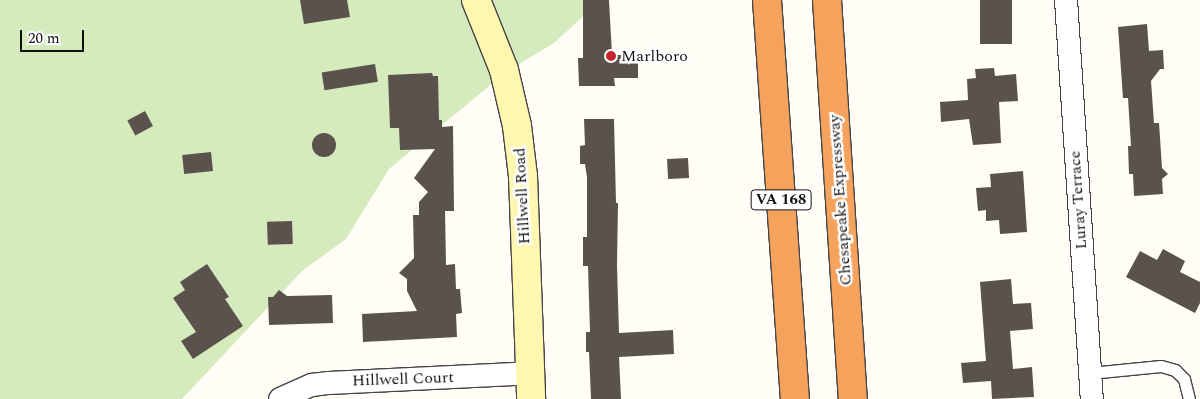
<!DOCTYPE html>
<html>
<head>
<meta charset="utf-8">
<style>
  body { margin:0 }
  #map { position:relative; width:1200px; height:399px; overflow:hidden; background:#fffdf5; font-family:Spectral,serif }
  div>[style] { position:absolute }
  .green>* { inset:0; background:#d5ebbd }
  .building>* { inset:0; background:#5a524d; transform-origin:0 0 }
  .round { border-radius:50% }
  .roads { filter:drop-shadow(1px 0 #444) drop-shadow(-1px 0 #444) drop-shadow(0 1px #444) drop-shadow(0 -1px #444) }
  .lane>* { height:11px; margin:-5.5px; padding:0 5.5px; transform-origin:5.5px; border-radius:5.5px; background:#fff }
  .street>* { height:22px; margin:-11px; padding:0 11px; transform-origin:11px; border-radius:11px; background:#fff }
  .secondary>* { height:28px; margin:-14px; padding:0 14px; transform-origin:14px; border-radius:14px; background:#fff6b0 }
  .highway>* { height:28px; margin:-14px; padding:0 14px; transform-origin:14px; border-radius:14px; background:#f5a25d }
  .dots>* { width:14px; height:14px; translate:-50% -50%; box-sizing:border-box; border:2px solid #fff; border-radius:50% }
  span { translate:-50% -50%; white-space:nowrap; text-align:center; line-height:1.15; -webkit-text-stroke:5px #fff; paint-order:stroke }
  .shield-label span { padding:1px 4px; background:#fff; border:1px solid; border-radius:4px; -webkit-text-stroke-width:0 }
  .shield-label { font-size:15px; color:#111; font-weight:700 }
  .poi-label { font-size:16px; color:#111 }
  .left { translate:0 -50%; text-align:left }
  .street-label { font-size:16px; color:#111 }
  .scale { position:absolute; left:20px; top:30px; width:64px; height:22px; box-sizing:border-box; border:2px solid #111; border-top:0; padding-left:6px; font-size:15px; line-height:18px; white-space:nowrap; color:#111; -webkit-text-stroke:4px #fff; paint-order:stroke }
</style>
</head>
<body>
<div id="map">
  <div class="green">
    <div style="clip-path:polygon(0 0,601px 0,554px 43px,506px 72px,389px 169px,346px 239px,302px 271px,182px 399px,0 399px)"></div>
  </div>
  <div class="building">
    <div style="clip-path:polygon(300px 0,347px 0,350px 17px,304px 24px)"></div>
    <div style="clip-path:polygon(583px 0,609px 0,612px 55px,638px 55px,638px 78px,614px 78px,615px 86px,579px 86px,578px 58px,583px 58px)"></div>
    <div style="left:980px;top:0;width:32px;height:44px"></div>
    <div style="clip-path:polygon(1147px 24px,1149px 51px,1163px 50px,1164px 69px,1160px 69px,1151px 81px,1154px 123px,1159px 123px,1162px 168px,1168px 174px,1162px 179px,1163px 194px,1134px 196px,1133px 174px,1129px 174px,1128px 146px,1131px 146px,1128px 98px,1123px 98px,1118px 27px)"></div>
    <div style="left:375px;top:64px;width:18px;height:54px;rotate:81deg"></div>
    <div style="clip-path:polygon(994px 68px,995px 76px,1016px 74px,1018px 101px,999px 102px,1001px 143px,973px 145px,969px 119px,941px 122px,940px 102px,968px 100px,967px 79px,976px 78px,975px 69px)"></div>
    <div style="clip-path:polygon(432px 73px,433px 76px,438px 76px,439px 120px,442px 120px,442px 127px,453px 126px,454px 211px,445px 211px,446px 265px,455px 264px,456px 289px,460px 289px,462px 313px,456px 314px,457px 337px,363px 342px,362px 314px,417px 311px,407px 291px,407px 279px,399px 273px,414px 258px,413px 215px,419px 215px,419px 202px,428px 192px,414px 178px,435px 149px,400px 150px,399px 128px,390px 128px,388px 75px)"></div>
    <div style="left:145px;top:111px;width:17px;height:20px;rotate:62deg"></div>
    <div style="clip-path:polygon(584px 119px,614px 119px,616px 203px,618px 203px,617px 266px,619px 333px,673px 330px,674px 354px,619px 357px,621px 399px,591px 399px,589px 352px,586px 352px,586px 332px,590px 332px,588px 266px,583px 266px,583px 237px,587px 237px,587px 177px,585px 164px,580px 164px,580px 146px,585px 145px)"></div>
    <div class="round" style="left:312px;top:133px;width:24px;height:24px"></div>
    <div style="left:211px;top:152px;width:19px;height:29px;rotate:84deg"></div>
    <div style="left:688px;top:158px;width:20px;height:21px;rotate:87deg"></div>
    <div style="clip-path:polygon(1023px 171px,1027px 232px,1000px 234px,999px 220px,986px 221px,986px 210px,978px 211px,976px 188px,991px 187px,990px 174px)"></div>
    <div style="left:292px;top:221px;width:23px;height:25px;rotate:88deg"></div>
    <div style="clip-path:polygon(1163px 249px,1185px 261px,1180px 272px,1200px 282px,1200px 303px,1195px 313px,1126px 277px,1140px 251px,1157px 260px)"></div>
    <div style="clip-path:polygon(207px 264px,229px 297px,225px 299px,243px 326px,193px 359px,181px 341px,196px 332px,173px 298px,185px 290px,180px 282px)"></div>
    <div style="clip-path:polygon(1011px 279px,1013px 304px,1031px 303px,1033px 329px,1010px 331px,1013px 369px,1032px 367px,1034px 397px,992px 399px,991px 381px,963px 383px,961px 363px,986px 361px,980px 282px)"></div>
    <div style="clip-path:polygon(279px 290px,287px 296px,332px 295px,333px 323px,269px 325px,268px 297px,273px 297px)"></div>
  </div>
  <div class="roads">
    <div class="lane">
      <div style="left:1090px;top:373px;width:71px;rotate:-5.6deg"></div>
      <div style="left:1161px;top:366px;width:15px;rotate:16deg"></div>
      <div style="left:1175px;top:370px;width:13px;rotate:45deg"></div>
      <div style="left:1184px;top:379px;width:21px;rotate:76deg"></div>
    </div>
    <div class="street">
      <div style="left:1066px;top:0;width:400px;rotate:86.3deg"></div>
      <div style="left:280px;top:399px;width:35px;rotate:-24deg"></div>
      <div style="left:312px;top:385px;width:17px;rotate:-7deg"></div>
      <div style="left:329px;top:383px;width:201px;rotate:-2.8deg"></div>
    </div>
    <div class="secondary">
      <div style="left:476px;top:0;width:75px;rotate:68.2deg"></div>
      <div style="left:504px;top:70px;width:57px;rotate:76.9deg"></div>
      <div style="left:517px;top:126px;width:50px;rotate:83.2deg"></div>
      <div style="left:523px;top:176px;width:223px;rotate:87.9deg"></div>
    </div>
    <div class="highway">
      <div style="left:767px;top:0;width:400px;rotate:86deg"></div>
      <div style="left:827px;top:0;width:400px;rotate:86.3deg"></div>
    </div>
  </div>
  <div class="dots">
    <div style="left:611px;top:56px;background:#c4262e"></div>
  </div>
  <div class="shield-label">
    <span style="left:781px;top:200px">VA 168</span>
  </div>
  <div class="poi-label">
    <span class="left" style="left:621px;top:56px">Marlboro</span>
  </div>
  <div class="street-label">
    <span style="left:522px;top:196px;rotate:-93deg">Hillwell Road</span>
    <span style="left:840px;top:200px;rotate:-94deg">Chesapeake Expressway</span>
    <span style="left:1078px;top:200px;rotate:-94deg">Luray Terrace</span>
    <span style="left:403px;top:379px;rotate:-2deg">Hillwell Court</span>
  </div>
  <div class="scale">20 m</div>
</div>
</body>
</html>
